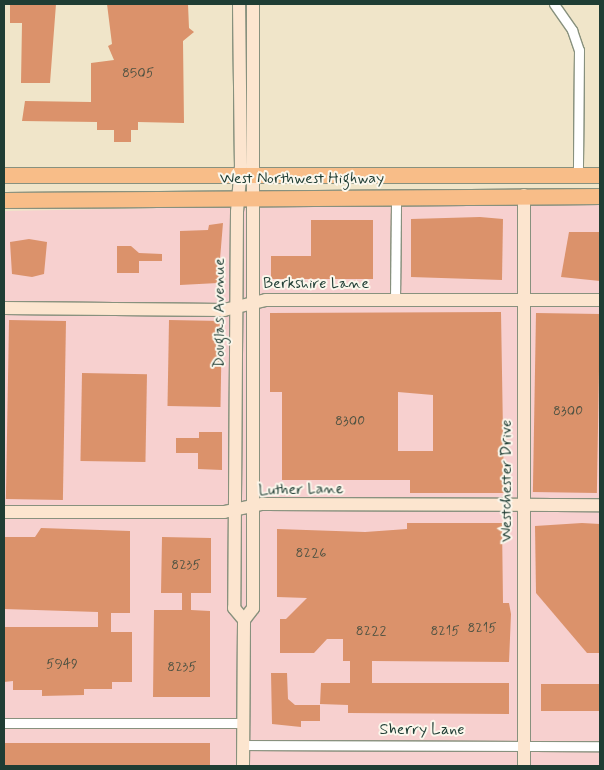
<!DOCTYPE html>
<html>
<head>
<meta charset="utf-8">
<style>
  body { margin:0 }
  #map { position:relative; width:604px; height:770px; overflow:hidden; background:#f0e5c9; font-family:Mynerve,sans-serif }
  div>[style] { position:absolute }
  .built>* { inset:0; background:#f7d0cf }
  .building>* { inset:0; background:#db926b; transform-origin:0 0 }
  .roads { filter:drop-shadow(1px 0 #88917e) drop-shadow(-1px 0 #88917e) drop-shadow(0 1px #88917e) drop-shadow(0 -1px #88917e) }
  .street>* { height:9px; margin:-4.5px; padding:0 4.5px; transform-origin:4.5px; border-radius:4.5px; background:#fff }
  .secondary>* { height:12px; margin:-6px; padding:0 6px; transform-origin:6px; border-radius:6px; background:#fce5cf }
  .primary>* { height:15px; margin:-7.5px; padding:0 7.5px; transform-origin:7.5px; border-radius:7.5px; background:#f8bd88 }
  span { translate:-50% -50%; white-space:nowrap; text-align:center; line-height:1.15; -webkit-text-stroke:4px #fbf7ec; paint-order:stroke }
  .number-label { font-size:14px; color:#4e5242 }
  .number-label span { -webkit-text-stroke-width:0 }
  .street-label { font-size:16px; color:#1f3d34 }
  .frame { position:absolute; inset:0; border:5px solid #1f3d34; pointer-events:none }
</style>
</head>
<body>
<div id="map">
  <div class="built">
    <div style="clip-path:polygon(376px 204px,600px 205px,600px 766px,4px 766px,4px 211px)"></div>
  </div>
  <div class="building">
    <div style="clip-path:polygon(10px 4px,56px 4px,50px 83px,21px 83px,22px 23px,10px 23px)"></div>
    <div style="clip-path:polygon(107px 4px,188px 4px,189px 28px,194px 32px,183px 41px,184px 123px,138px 122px,138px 130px,131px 130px,131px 142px,114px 142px,114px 130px,97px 130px,97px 122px,22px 121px,25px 101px,91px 102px,91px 63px,114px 60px,108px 46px,112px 44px)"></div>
    <div style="clip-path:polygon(480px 217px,503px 219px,502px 280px,411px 277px,411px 219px)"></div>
    <div style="clip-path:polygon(311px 220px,373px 220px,373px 279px,271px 279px,271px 256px,311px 256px)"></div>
    <div style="clip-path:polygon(223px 223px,218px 283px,180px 285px,180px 231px,208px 230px,209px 225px)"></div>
    <div style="clip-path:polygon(569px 232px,600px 232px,600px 281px,561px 277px)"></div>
    <div style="clip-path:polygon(29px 239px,47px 242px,44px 274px,32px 277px,12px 274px,10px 242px)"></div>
    <div style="clip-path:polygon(117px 246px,131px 246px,139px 253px,162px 254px,162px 261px,139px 261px,139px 273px,117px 273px)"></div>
    <div style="clip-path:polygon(evenodd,501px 312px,504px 493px,410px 493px,410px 480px,282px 480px,282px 392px,270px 392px,270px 313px,501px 312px,398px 392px,433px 395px,433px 451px,398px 451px,398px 392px)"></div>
    <div style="left:536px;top:313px;width:64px;height:179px;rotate:1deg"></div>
    <div style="left:169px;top:320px;width:53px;height:86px;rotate:1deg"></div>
    <div style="left:66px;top:321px;width:179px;height:57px;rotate:91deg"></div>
    <div style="left:82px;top:373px;width:65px;height:88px;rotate:1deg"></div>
    <div style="clip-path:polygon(199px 432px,222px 432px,222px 470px,198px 469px,198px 453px,176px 453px,176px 438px,199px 438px)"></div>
    <div style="clip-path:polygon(407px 523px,502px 523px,503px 603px,509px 603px,511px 614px,509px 662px,372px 661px,372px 683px,509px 683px,509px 714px,348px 713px,348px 705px,320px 704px,321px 683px,350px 683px,350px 661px,343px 661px,343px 639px,327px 639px,314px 653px,280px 653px,280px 619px,286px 619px,307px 598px,277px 597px,277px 529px,365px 532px,407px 529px)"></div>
    <div style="clip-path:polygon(582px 523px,600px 524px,600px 653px,587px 653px,536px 593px,535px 526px)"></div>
    <div style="clip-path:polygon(41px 528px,130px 531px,130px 613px,111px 613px,111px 632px,132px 632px,132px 682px,112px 682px,112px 689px,84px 689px,84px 695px,42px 696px,42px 690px,13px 690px,13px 681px,4px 682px,4px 627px,98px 627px,98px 612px,4px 609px,4px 537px,35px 537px)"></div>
    <div style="clip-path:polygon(162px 537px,211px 538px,211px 593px,191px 593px,191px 610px,210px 611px,210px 697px,153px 697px,154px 610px,182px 610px,182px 593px,161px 593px)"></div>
    <div style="clip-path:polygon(271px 673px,287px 673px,288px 699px,295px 705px,320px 705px,320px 721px,301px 721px,301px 727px,272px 724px)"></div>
    <div style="left:541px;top:684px;width:59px;height:27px"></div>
    <div style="left:4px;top:743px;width:206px;height:23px"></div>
  </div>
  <div class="roads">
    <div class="street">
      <div style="left:554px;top:4px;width:32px;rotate:55deg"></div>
      <div style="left:572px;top:30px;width:21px;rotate:71deg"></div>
      <div style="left:579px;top:50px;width:125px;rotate:90.5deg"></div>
      <div style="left:395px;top:300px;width:104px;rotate:-89.4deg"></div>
      <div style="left:4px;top:723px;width:240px"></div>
      <div style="left:244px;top:745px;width:356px;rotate:0.2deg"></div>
    </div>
    <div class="secondary">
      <div style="left:239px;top:4px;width:162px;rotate:89.3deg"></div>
      <div style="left:241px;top:166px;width:46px;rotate:95deg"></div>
      <div style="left:237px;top:212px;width:396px;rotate:90.4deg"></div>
      <div style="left:234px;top:608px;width:16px;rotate:50deg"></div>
      <div style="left:4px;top:308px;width:220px;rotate:0.5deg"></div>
      <div style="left:224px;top:310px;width:43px;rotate:-13.4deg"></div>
      <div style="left:266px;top:300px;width:334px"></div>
      <div style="left:4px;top:512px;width:220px"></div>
      <div style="left:224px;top:512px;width:40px;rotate:-12deg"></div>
      <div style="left:263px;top:504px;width:337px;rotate:0.2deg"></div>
      <div style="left:243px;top:766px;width:146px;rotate:-89.6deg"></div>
      <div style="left:244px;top:620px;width:15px;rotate:-53deg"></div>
      <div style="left:253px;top:608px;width:604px;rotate:-90deg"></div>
      <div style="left:524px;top:766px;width:571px;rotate:-90deg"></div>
    </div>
    <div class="primary">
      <div style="left:4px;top:175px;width:596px"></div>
      <div style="left:4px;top:200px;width:596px;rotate:-0.38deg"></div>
    </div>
  </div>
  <div class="number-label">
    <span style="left:138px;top:73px">8505</span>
    <span style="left:568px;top:411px">8300</span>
    <span style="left:350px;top:421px">8300</span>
    <span style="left:311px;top:553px">8226</span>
    <span style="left:186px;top:565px">8235</span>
    <span style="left:482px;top:628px">8215</span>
    <span style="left:371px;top:631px">8222</span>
    <span style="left:445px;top:631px">8215</span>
    <span style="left:62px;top:664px">5949</span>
    <span style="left:182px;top:667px">8235</span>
  </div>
  <div class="street-label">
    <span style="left:302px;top:179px">West Northwest Highway</span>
    <span style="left:316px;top:284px">Berkshire Lane</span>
    <span style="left:220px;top:313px;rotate:-90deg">Douglas Avenue</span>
    <span style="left:507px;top:481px;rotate:-90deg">Westchester Drive</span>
    <span style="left:301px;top:490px;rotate:-1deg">Luther Lane</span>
    <span style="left:422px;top:730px">Sherry Lane</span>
  </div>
  <div class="frame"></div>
</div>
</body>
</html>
